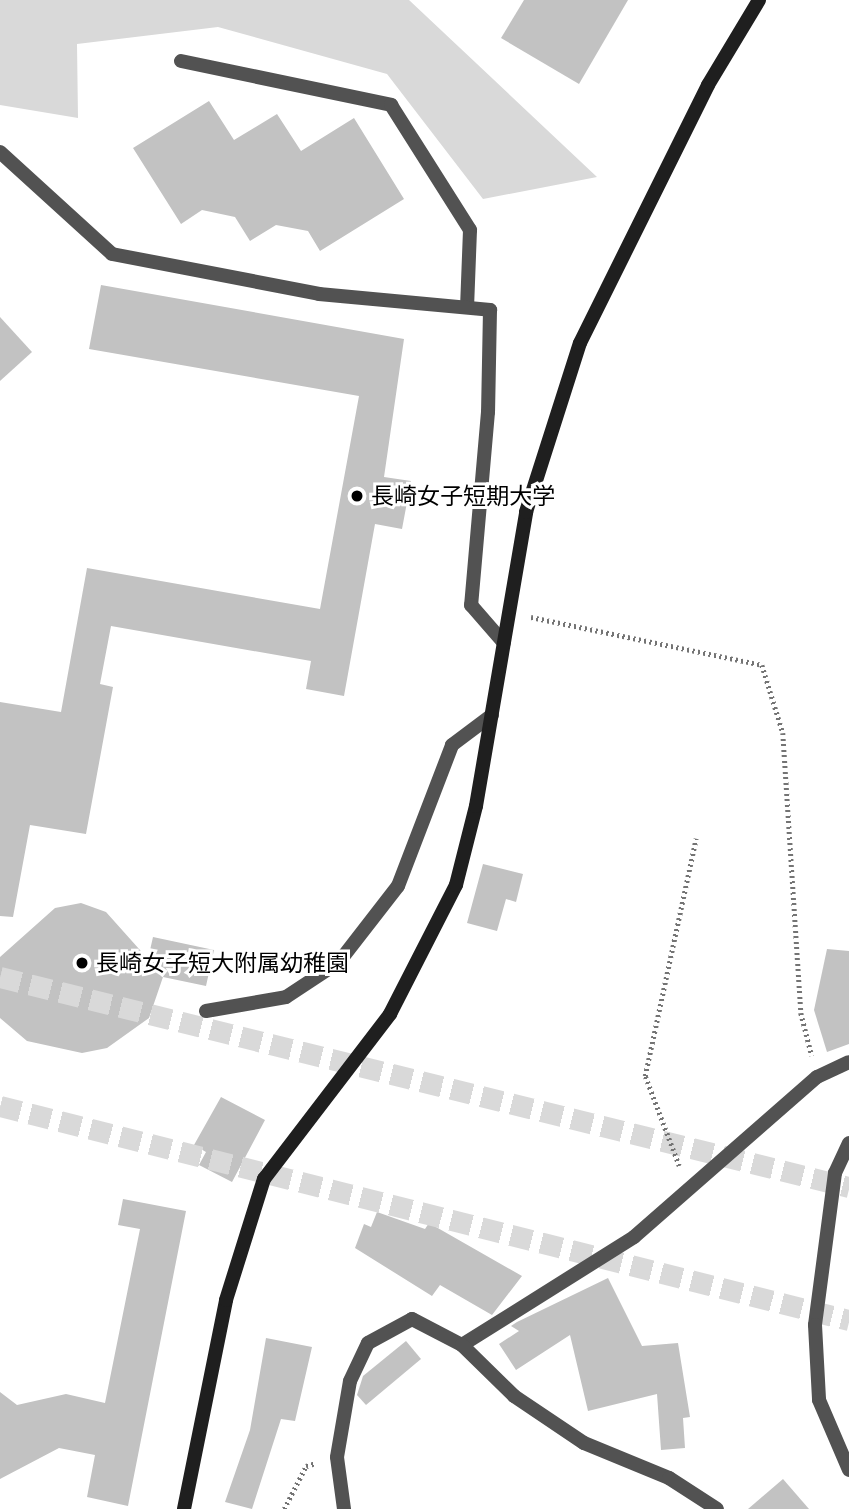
<!DOCTYPE html>
<html>
<head>
<meta charset="utf-8">
<style>
  body { margin:0 }
  #map { position:relative; width:849px; height:1509px; overflow:hidden; background:#fff; font-family:Ubuntu,"Noto Sans JP",sans-serif }
  div>[style] { position:absolute }
  .green>* { inset:0; background:#d9d9d9 }
  .building>* { inset:0; background:#c2c2c2 }
  .highway-tunnel>* { height:21px; margin-top:-10.5px; transform-origin:0; background:repeating-linear-gradient(90deg,#d9d9d9 0 21px,transparent 0 31px) }
  .path>* { height:4.5px; margin-top:-2.25px; transform-origin:0; background:repeating-linear-gradient(90deg,#747474 0 2px,transparent 0 5.5px) }
  .lane>* { height:14px; margin:-7px; padding:0 7px; transform-origin:7px; border-radius:7px; background:#525252 }
  .street>* { height:14px; margin:-7px; padding:0 7px; transform-origin:7px; border-radius:7px; background:#525252 }
  .secondary>* { height:14px; margin:-7px; padding:0 7px; transform-origin:7px; border-radius:7px; background:#1f1f1f }
  .dots>* { width:19px; height:19px; translate:-50% -50%; box-sizing:border-box; border:4px solid #fff; border-radius:50% }
  span { translate:-50% -50%; white-space:nowrap; text-align:center; line-height:1.15; -webkit-text-stroke:6px #fff; paint-order:stroke }
  .poi-label { font-size:23px; color:#000 }
  .left { translate:0 -50%; text-align:left }
</style>
</head>
<body>
<div id="map">
  <div class="green">
    <div style="clip-path:polygon(0 0,409px 0,597px 177px,483px 199px,387px 74px,218px 27px,77px 44px,78px 118px,0 105px)"></div>
  </div>
  <div class="building">
    <div style="clip-path:polygon(524px 0,628px 0,579px 84px,501px 38px)"></div>
    <div style="clip-path:polygon(209px 101px,234px 140px,277px 114px,301px 151px,354px 118px,404px 199px,320px 251px,308px 231px,276px 225px,250px 241px,235px 217px,202px 210px,181px 224px,133px 148px)"></div>
    <div style="clip-path:polygon(101px 285px,404px 339px,384px 477px,411px 481px,402px 529px,375px 524px,344px 696px,306px 689px,311px 661px,111px 626px,100px 684px,113px 687px,86px 834px,30px 825px,13px 917px,0 916px,0 702px,61px 712px,87px 568px,320px 609px,359px 396px,89px 349px)"></div>
    <div style="clip-path:polygon(0 317px,32px 352px,0 381px)"></div>
    <div style="clip-path:polygon(483px 864px,523px 874px,516px 902px,506px 899px,497px 931px,467px 923px)"></div>
    <div style="clip-path:polygon(81px 903px,106px 912px,148px 959px,153px 937px,214px 950px,206px 986px,163px 977px,149px 1018px,107px 1048px,82px 1053px,27px 1041px,0 1018px,0 957px,55px 908px)"></div>
    <div style="clip-path:polygon(827px 949px,849px 951px,849px 1044px,827px 1052px,814px 1010px)"></div>
    <div style="clip-path:polygon(221px 1097px,265px 1120px,232px 1182px,199px 1165px,206px 1152px,194px 1145px)"></div>
    <div style="clip-path:polygon(123px 1199px,186px 1211px,128px 1506px,87px 1497px,95px 1455px,59px 1448px,0 1479px,0 1392px,17px 1405px,66px 1394px,105px 1403px,140px 1229px,118px 1225px)"></div>
    <div style="clip-path:polygon(377px 1212px,425px 1229px,429px 1223px,522px 1276px,492px 1315px,440px 1285px,432px 1296px,355px 1248px,364px 1224px,371px 1227px)"></div>
    <div style="clip-path:polygon(608px 1278px,642px 1346px,678px 1343px,690px 1417px,683px 1418px,685px 1448px,661px 1450px,657px 1394px,588px 1411px,570px 1335px,516px 1370px,499px 1344px,519px 1331px,511px 1326px,517px 1322px)"></div>
    <div style="clip-path:polygon(266px 1338px,312px 1347px,295px 1421px,281px 1419px,252px 1509px,225px 1502px,250px 1430px)"></div>
    <div style="clip-path:polygon(406px 1341px,421px 1359px,366px 1405px,357px 1395px,363px 1376px)"></div>
    <div style="clip-path:polygon(783px 1479px,809px 1509px,748px 1509px)"></div>
  </div>
  <div class="highway-tunnel">
    <div style="left:0;top:977px;width:875px;rotate:13.89deg"></div>
    <div style="left:0;top:1106px;width:876px;rotate:14.15deg"></div>
  </div>
  <div class="path">
    <div style="left:531px;top:617px;width:236px;rotate:11.7deg"></div>
    <div style="left:762px;top:665px;width:71px;rotate:72.8deg"></div>
    <div style="left:783px;top:733px;width:281px;rotate:86.3deg"></div>
    <div style="left:801px;top:1013px;width:44px;rotate:75.7deg"></div>
    <div style="left:679px;top:1166px;width:96px;rotate:-110.7deg"></div>
    <div style="left:645px;top:1076px;width:243px;rotate:-77.9deg"></div>
    <div style="left:284px;top:1509px;width:48px;rotate:-62.9deg"></div>
    <div style="left:306px;top:1466px;width:10px;rotate:-17deg"></div>
  </div>
  <div class="lane">
    <div style="left:181px;top:61px;width:215px;rotate:11.8deg"></div>
    <div style="left:391px;top:105px;width:148px;rotate:57.7deg"></div>
    <div style="left:470px;top:230px;width:77px;rotate:92.2deg"></div>
    <div style="left:0;top:152px;width:151px;rotate:42.3deg"></div>
    <div style="left:112px;top:254px;width:211px;rotate:10.9deg"></div>
    <div style="left:319px;top:294px;width:172px;rotate:5.3deg"></div>
    <div style="left:490px;top:310px;width:102px;rotate:91.1deg"></div>
    <div style="left:488px;top:412px;width:194px;rotate:95deg"></div>
    <div style="left:471px;top:605px;width:50px;rotate:49deg"></div>
    <div style="left:206px;top:1011px;width:81px;rotate:-9.9deg"></div>
    <div style="left:286px;top:997px;width:64px;rotate:-33.4deg"></div>
    <div style="left:339px;top:962px;width:96px;rotate:-52.2deg"></div>
    <div style="left:398px;top:886px;width:151px;rotate:-69deg"></div>
    <div style="left:452px;top:745px;width:50px;rotate:-36.9deg"></div>
  </div>
  <div class="street">
    <div style="left:849px;top:1143px;width:33px;rotate:115deg"></div>
    <div style="left:835px;top:1173px;width:153px;rotate:97.5deg"></div>
    <div style="left:815px;top:1325px;width:75px;rotate:86.9deg"></div>
    <div style="left:819px;top:1400px;width:76px;rotate:66.8deg"></div>
    <div style="left:462px;top:1345px;width:203px;rotate:-32.1deg"></div>
    <div style="left:634px;top:1237px;width:243px;rotate:-41.2deg"></div>
    <div style="left:817px;top:1077px;width:35px;rotate:-25deg"></div>
    <div style="left:344px;top:1509px;width:52px;rotate:-97.7deg"></div>
    <div style="left:337px;top:1457px;width:77px;rotate:-80.3deg"></div>
    <div style="left:350px;top:1381px;width:42px;rotate:-64.7deg"></div>
    <div style="left:368px;top:1343px;width:50px;rotate:-28.6deg"></div>
    <div style="left:412px;top:1319px;width:56px;rotate:27.5deg"></div>
    <div style="left:462px;top:1345px;width:73px;rotate:44.4deg"></div>
    <div style="left:514px;top:1396px;width:84px;rotate:33.9deg"></div>
    <div style="left:584px;top:1443px;width:92px;rotate:22.4deg"></div>
    <div style="left:669px;top:1478px;width:57px;rotate:32.9deg"></div>
  </div>
  <div class="secondary">
    <div style="left:184px;top:1509px;width:213px;rotate:-78.6deg"></div>
    <div style="left:226px;top:1300px;width:127px;rotate:-72.6deg"></div>
    <div style="left:264px;top:1179px;width:208px;rotate:-52.6deg"></div>
    <div style="left:390px;top:1014px;width:145px;rotate:-62.9deg"></div>
    <div style="left:456px;top:885px;width:81px;rotate:-75.8deg"></div>
    <div style="left:476px;top:806px;width:298px;rotate:-80.3deg"></div>
    <div style="left:526px;top:512px;width:177px;rotate:-72.3deg"></div>
    <div style="left:580px;top:343px;width:288px;rotate:-63.6deg"></div>
    <div style="left:708px;top:85px;width:99px;rotate:-59deg"></div>
  </div>
  <div class="dots">
    <div style="left:357px;top:496px;background:#000"></div>
    <div style="left:82px;top:963px;background:#000"></div>
  </div>
  <div class="poi-label">
    <span class="left" style="left:371px;top:496px">長崎女子短期大学</span>
    <span class="left" style="left:96px;top:963px">長崎女子短大附属幼稚園</span>
  </div>
</div>
</body>
</html>
